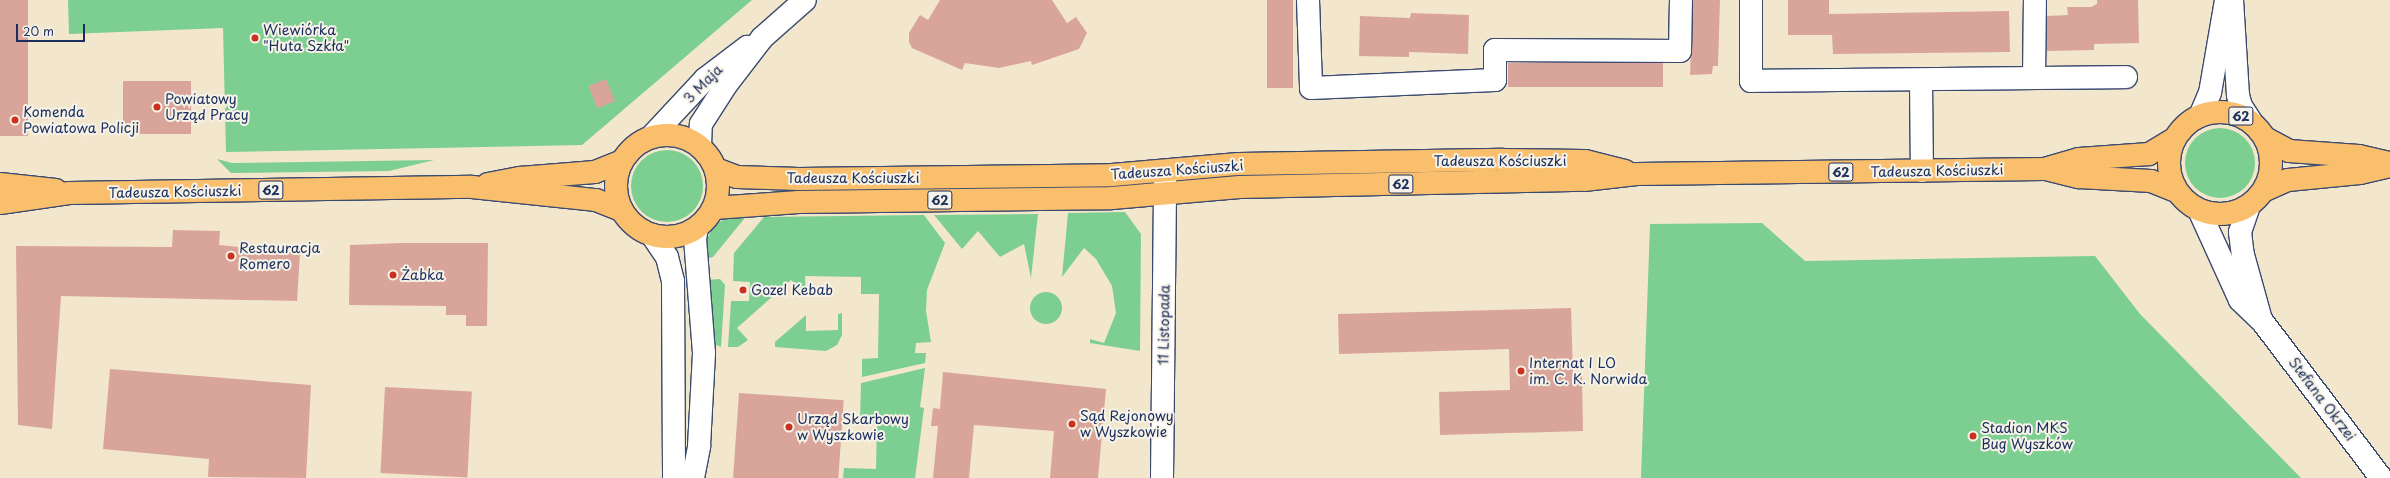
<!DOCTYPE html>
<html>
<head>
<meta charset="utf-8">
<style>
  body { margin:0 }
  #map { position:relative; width:2390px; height:478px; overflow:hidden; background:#f2e6cd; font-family:"Playpen Sans",sans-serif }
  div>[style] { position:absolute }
  .green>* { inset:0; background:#7dcf91 }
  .round { border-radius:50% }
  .building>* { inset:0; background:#d9a59a; transform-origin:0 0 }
  .roads { filter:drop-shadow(1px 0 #3b4a6f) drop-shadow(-1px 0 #3b4a6f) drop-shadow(0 1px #3b4a6f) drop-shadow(0 -1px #3b4a6f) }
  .minor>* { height:22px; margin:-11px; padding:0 11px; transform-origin:11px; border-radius:11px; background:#fff }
  .major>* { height:22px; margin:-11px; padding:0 11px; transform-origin:11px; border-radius:11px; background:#f9bf6d }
  .major>.ring { margin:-11px; padding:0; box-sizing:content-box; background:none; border:22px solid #f9bf6d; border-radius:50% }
  .dots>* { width:11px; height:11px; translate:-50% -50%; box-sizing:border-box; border:2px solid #f7f3e8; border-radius:50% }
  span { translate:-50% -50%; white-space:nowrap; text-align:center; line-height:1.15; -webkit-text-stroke:4px #f7f3e8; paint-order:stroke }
  .shield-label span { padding:1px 3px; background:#f7f3e8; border:1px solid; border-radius:3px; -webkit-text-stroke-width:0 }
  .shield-label { font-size:13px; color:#1b2f5e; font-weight:700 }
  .poi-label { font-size:14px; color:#1b2f5e }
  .left { translate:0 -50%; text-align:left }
  .street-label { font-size:14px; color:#1b2f5e }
  .scale { position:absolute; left:16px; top:24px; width:69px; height:18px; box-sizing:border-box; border:2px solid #1b2f5e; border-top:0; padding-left:5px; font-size:12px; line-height:14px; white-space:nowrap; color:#1b2f5e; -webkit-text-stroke:3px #f7f3e8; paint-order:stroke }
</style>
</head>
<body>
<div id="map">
  <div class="green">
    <div style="clip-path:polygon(68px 0,752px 0,582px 145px,226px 152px,223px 28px,69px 34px)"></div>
    <div class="round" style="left:2185px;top:128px;width:70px;height:70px"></div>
    <div class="round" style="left:631px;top:150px;width:72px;height:72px"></div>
    <div style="clip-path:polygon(217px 159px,232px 163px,434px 160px,389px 171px,231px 173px)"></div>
    <div style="clip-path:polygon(1125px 212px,1141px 234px,1140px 351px,1090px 343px,1090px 339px,1104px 343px,1116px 313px,1112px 286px,1096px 259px,1084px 248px,1062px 277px,1068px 213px)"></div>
    <div style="clip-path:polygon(748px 214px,713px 257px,705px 259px,705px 242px,714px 226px,727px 217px)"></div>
    <div style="clip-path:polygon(1038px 214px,1031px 278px,1024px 244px,1000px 257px,978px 231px,962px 249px,934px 215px)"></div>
    <div style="clip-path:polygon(924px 215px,945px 243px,927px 290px,926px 311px,931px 342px,916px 343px,915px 353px,926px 353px,925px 363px,862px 377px,862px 359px,878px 358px,879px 294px,861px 294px,861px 277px,805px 276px,806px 294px,791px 280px,737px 328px,748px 340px,738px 347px,728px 347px,731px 301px,749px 301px,750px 282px,733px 281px,734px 253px,764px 217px)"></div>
    <div style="clip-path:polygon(1762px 223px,1805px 261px,2095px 256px,2140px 314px,2301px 478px,1641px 478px,1650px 224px)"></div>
    <div style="clip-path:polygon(720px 279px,725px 285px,721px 347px,712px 343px,707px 280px)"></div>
    <div class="round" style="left:1030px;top:292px;width:32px;height:32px"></div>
    <div style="clip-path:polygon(842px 313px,842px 335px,837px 345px,826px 351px,775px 347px,775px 342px,806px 315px,806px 331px,838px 330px,838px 314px)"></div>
    <div style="clip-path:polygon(925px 368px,920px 407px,924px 408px,915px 478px,843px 478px,844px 468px,876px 469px,877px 422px,860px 421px,861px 383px)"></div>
  </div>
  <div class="building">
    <div style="left:0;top:0;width:28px;height:136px"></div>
    <div style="clip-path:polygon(940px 0,1052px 0,1067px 23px,1076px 17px,1087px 33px,1079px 49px,1032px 65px,1031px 61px,999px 68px,965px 63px,962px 70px,912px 48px,909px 42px,909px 33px,920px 15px,928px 20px)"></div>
    <div style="left:1267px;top:0;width:26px;height:88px"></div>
    <div style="clip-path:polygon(1693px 0,1720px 0,1718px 66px,1713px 66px,1712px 74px,1690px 75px)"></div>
    <div style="clip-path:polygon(1788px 0,1829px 0,1829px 14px,2009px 11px,2010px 52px,1833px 54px,1832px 35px,1788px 35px)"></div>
    <div style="clip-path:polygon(2097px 0,2138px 0,2139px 43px,2094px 44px,2094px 50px,2047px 51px,2047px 16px,2068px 15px,2067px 7px,2091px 7px,2097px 4px)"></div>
    <div style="clip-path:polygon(1411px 13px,1469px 15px,1468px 54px,1409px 52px,1409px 57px,1359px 56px,1360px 16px,1410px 18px)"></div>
    <div style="left:1508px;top:63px;width:155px;height:24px"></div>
    <div style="left:606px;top:79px;width:24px;height:19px;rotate:68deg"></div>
    <div style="left:123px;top:81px;width:68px;height:53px"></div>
    <div style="clip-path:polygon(173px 230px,220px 231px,219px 245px,300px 253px,297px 301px,61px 296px,52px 429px,18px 425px,16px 246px,172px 247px)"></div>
    <div style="clip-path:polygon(403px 243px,488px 243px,487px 326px,466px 326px,466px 315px,446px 315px,446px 306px,349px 305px,350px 245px)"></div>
    <div style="clip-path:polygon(1571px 308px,1573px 375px,1582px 375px,1583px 431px,1440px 435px,1439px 392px,1510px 390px,1509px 349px,1339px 354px,1338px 314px)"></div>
    <div style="clip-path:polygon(110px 369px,311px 385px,306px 478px,208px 477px,209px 459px,103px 449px)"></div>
    <div style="clip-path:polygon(943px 372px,1106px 389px,1098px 478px,1050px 478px,1054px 431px,974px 425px,969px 478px,933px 478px,938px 426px,931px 426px,933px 408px,940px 409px)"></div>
    <div style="left:385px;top:387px;width:87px;height:86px;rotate:3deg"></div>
    <div style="left:739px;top:393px;width:105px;height:85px;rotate:4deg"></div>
  </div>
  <div class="roads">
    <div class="minor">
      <div style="left:1308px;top:0;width:88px;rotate:88deg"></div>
      <div style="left:1311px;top:88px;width:184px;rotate:-2.5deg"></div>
      <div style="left:1495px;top:80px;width:30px;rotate:-90deg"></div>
      <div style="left:1495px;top:50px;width:185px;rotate:0.3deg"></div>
      <div style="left:1680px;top:51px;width:51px;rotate:-88.9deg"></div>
      <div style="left:1751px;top:0;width:81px;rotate:90deg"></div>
      <div style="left:1751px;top:81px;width:375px;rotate:-0.6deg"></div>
      <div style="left:2232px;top:0;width:95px;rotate:86.4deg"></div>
      <div style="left:2238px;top:95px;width:11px;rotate:75deg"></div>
      <div style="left:2241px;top:106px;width:20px;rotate:57deg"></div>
      <div style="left:2034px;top:78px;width:78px;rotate:-89.3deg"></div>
      <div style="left:1921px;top:81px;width:90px;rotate:89.4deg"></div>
      <div style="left:2200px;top:116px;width:25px;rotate:-67deg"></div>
      <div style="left:2210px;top:93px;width:94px;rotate:-80.2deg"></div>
      <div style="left:651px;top:137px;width:79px;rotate:-47deg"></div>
      <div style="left:705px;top:79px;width:53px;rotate:-37.3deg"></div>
      <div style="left:700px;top:147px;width:23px;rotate:-88deg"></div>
      <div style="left:701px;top:124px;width:46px;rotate:-57.3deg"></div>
      <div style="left:726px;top:85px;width:59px;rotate:-52.5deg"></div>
      <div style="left:762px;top:38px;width:57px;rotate:-41.5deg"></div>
      <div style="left:2249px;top:206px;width:28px;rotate:109deg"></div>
      <div style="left:2240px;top:232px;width:23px;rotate:83deg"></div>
      <div style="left:2243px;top:255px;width:67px;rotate:74.5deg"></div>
      <div style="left:2199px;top:210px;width:99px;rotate:65.5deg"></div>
      <div style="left:2240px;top:300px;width:30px;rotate:44deg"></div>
      <div style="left:2262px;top:321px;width:197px;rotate:52.8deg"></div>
      <div style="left:652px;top:235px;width:27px;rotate:56deg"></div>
      <div style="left:667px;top:257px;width:25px;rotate:76deg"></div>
      <div style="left:673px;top:281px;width:197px;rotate:89.7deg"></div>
      <div style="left:693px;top:478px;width:33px;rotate:-79deg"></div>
      <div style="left:699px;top:446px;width:93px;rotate:-86.9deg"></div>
      <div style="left:704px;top:353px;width:114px;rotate:-94.5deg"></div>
      <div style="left:695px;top:239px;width:11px;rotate:-80deg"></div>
      <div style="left:1162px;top:478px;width:306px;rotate:-89.4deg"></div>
    </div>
    <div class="major">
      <div class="ring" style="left:2169px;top:112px;width:80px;height:80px"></div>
      <div class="ring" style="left:616px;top:135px;width:80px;height:80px"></div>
      <div style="left:2265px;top:138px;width:27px;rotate:28deg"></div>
      <div style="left:2289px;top:151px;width:70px;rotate:4.1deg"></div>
      <div style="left:2359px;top:156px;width:32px;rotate:13deg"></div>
      <div style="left:716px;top:169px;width:22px;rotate:21deg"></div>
      <div style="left:737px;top:177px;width:62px;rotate:1.8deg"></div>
      <div style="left:799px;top:179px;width:313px;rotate:-0.7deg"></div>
      <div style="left:1112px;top:175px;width:127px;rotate:-5deg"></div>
      <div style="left:1239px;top:164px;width:264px;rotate:-0.9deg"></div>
      <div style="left:1503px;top:160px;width:82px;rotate:0.7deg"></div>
      <div style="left:1585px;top:161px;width:41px;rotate:14deg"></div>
      <div style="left:2046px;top:169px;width:34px;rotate:14deg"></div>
      <div style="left:2079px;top:177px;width:72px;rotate:3.2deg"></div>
      <div style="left:2151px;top:181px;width:27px;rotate:22deg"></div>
      <div style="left:0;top:184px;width:56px;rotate:6.1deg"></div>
      <div style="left:488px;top:184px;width:33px;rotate:-11deg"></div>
      <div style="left:520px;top:178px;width:75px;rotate:-4.6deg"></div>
      <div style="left:595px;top:172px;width:29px;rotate:-22deg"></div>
      <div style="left:2263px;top:191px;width:27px;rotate:-24deg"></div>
      <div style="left:2288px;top:180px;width:72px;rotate:-5.6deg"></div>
      <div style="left:2360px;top:173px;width:31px;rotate:-13deg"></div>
      <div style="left:0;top:203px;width:70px;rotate:-8.2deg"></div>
      <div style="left:69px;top:193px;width:403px;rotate:-0.9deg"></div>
      <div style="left:472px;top:187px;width:125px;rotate:6deg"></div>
      <div style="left:596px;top:200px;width:27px;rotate:22deg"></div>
      <div style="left:714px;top:208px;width:85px;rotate:-4deg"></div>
      <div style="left:799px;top:202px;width:313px;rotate:-0.7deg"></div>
      <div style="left:1112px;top:198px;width:128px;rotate:-4.9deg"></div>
      <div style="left:1240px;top:187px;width:344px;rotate:-1.2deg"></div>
      <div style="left:1584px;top:180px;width:53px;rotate:-6.5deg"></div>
      <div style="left:1637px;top:174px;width:407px;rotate:-0.7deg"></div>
      <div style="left:2044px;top:169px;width:36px;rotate:-16deg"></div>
      <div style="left:2079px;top:159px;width:70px;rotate:-4.1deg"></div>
      <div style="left:2149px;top:154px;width:29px;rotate:-31deg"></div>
    </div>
  </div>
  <div class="dots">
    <div style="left:255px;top:38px;background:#c8321e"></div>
    <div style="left:157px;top:107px;background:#c8321e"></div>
    <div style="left:15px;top:120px;background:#c8321e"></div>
    <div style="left:231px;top:256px;background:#c8321e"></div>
    <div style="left:393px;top:275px;background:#c8321e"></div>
    <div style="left:743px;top:290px;background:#c8321e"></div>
    <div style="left:1521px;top:371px;background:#c8321e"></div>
    <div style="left:1072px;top:424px;background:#c8321e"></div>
    <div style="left:789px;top:427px;background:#c8321e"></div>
    <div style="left:1973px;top:436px;background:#c8321e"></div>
  </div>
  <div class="shield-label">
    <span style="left:2241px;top:116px">62</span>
    <span style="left:1841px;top:172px">62</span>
    <span style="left:1401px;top:184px">62</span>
    <span style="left:271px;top:190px">62</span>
    <span style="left:940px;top:200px">62</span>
  </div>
  <div class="poi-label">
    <span class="left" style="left:263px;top:38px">Wiewiórka<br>"Huta Szkła"</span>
    <span class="left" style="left:165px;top:107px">Powiatowy<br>Urząd Pracy</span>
    <span class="left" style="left:23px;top:120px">Komenda<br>Powiatowa Policji</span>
    <span class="left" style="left:239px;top:256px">Restauracja<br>Romero</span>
    <span class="left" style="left:401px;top:275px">Żabka</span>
    <span class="left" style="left:751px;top:290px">Gozel Kebab</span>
    <span class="left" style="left:1529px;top:371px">Internat I LO<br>im. C. K. Norwida</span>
    <span class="left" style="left:1080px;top:424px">Sąd Rejonowy<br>w Wyszkowie</span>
    <span class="left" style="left:797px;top:427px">Urząd Skarbowy<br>w Wyszkowie</span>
    <span class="left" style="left:1981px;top:436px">Stadion MKS<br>Bug Wyszków</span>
  </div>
  <div class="street-label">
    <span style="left:703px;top:84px;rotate:-45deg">3 Maja</span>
    <span style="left:1500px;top:161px">Tadeusza Kościuszki</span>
    <span style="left:1177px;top:170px;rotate:-4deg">Tadeusza Kościuszki</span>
    <span style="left:1937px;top:171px;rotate:-1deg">Tadeusza Kościuszki</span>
    <span style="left:853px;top:178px">Tadeusza Kościuszki</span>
    <span style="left:175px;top:192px;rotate:-1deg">Tadeusza Kościuszki</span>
    <span style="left:1164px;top:325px;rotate:-89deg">11 Listopada</span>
    <span style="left:2322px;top:399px;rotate:53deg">Stefana Okrzei</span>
  </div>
  <div class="scale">20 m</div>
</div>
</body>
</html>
